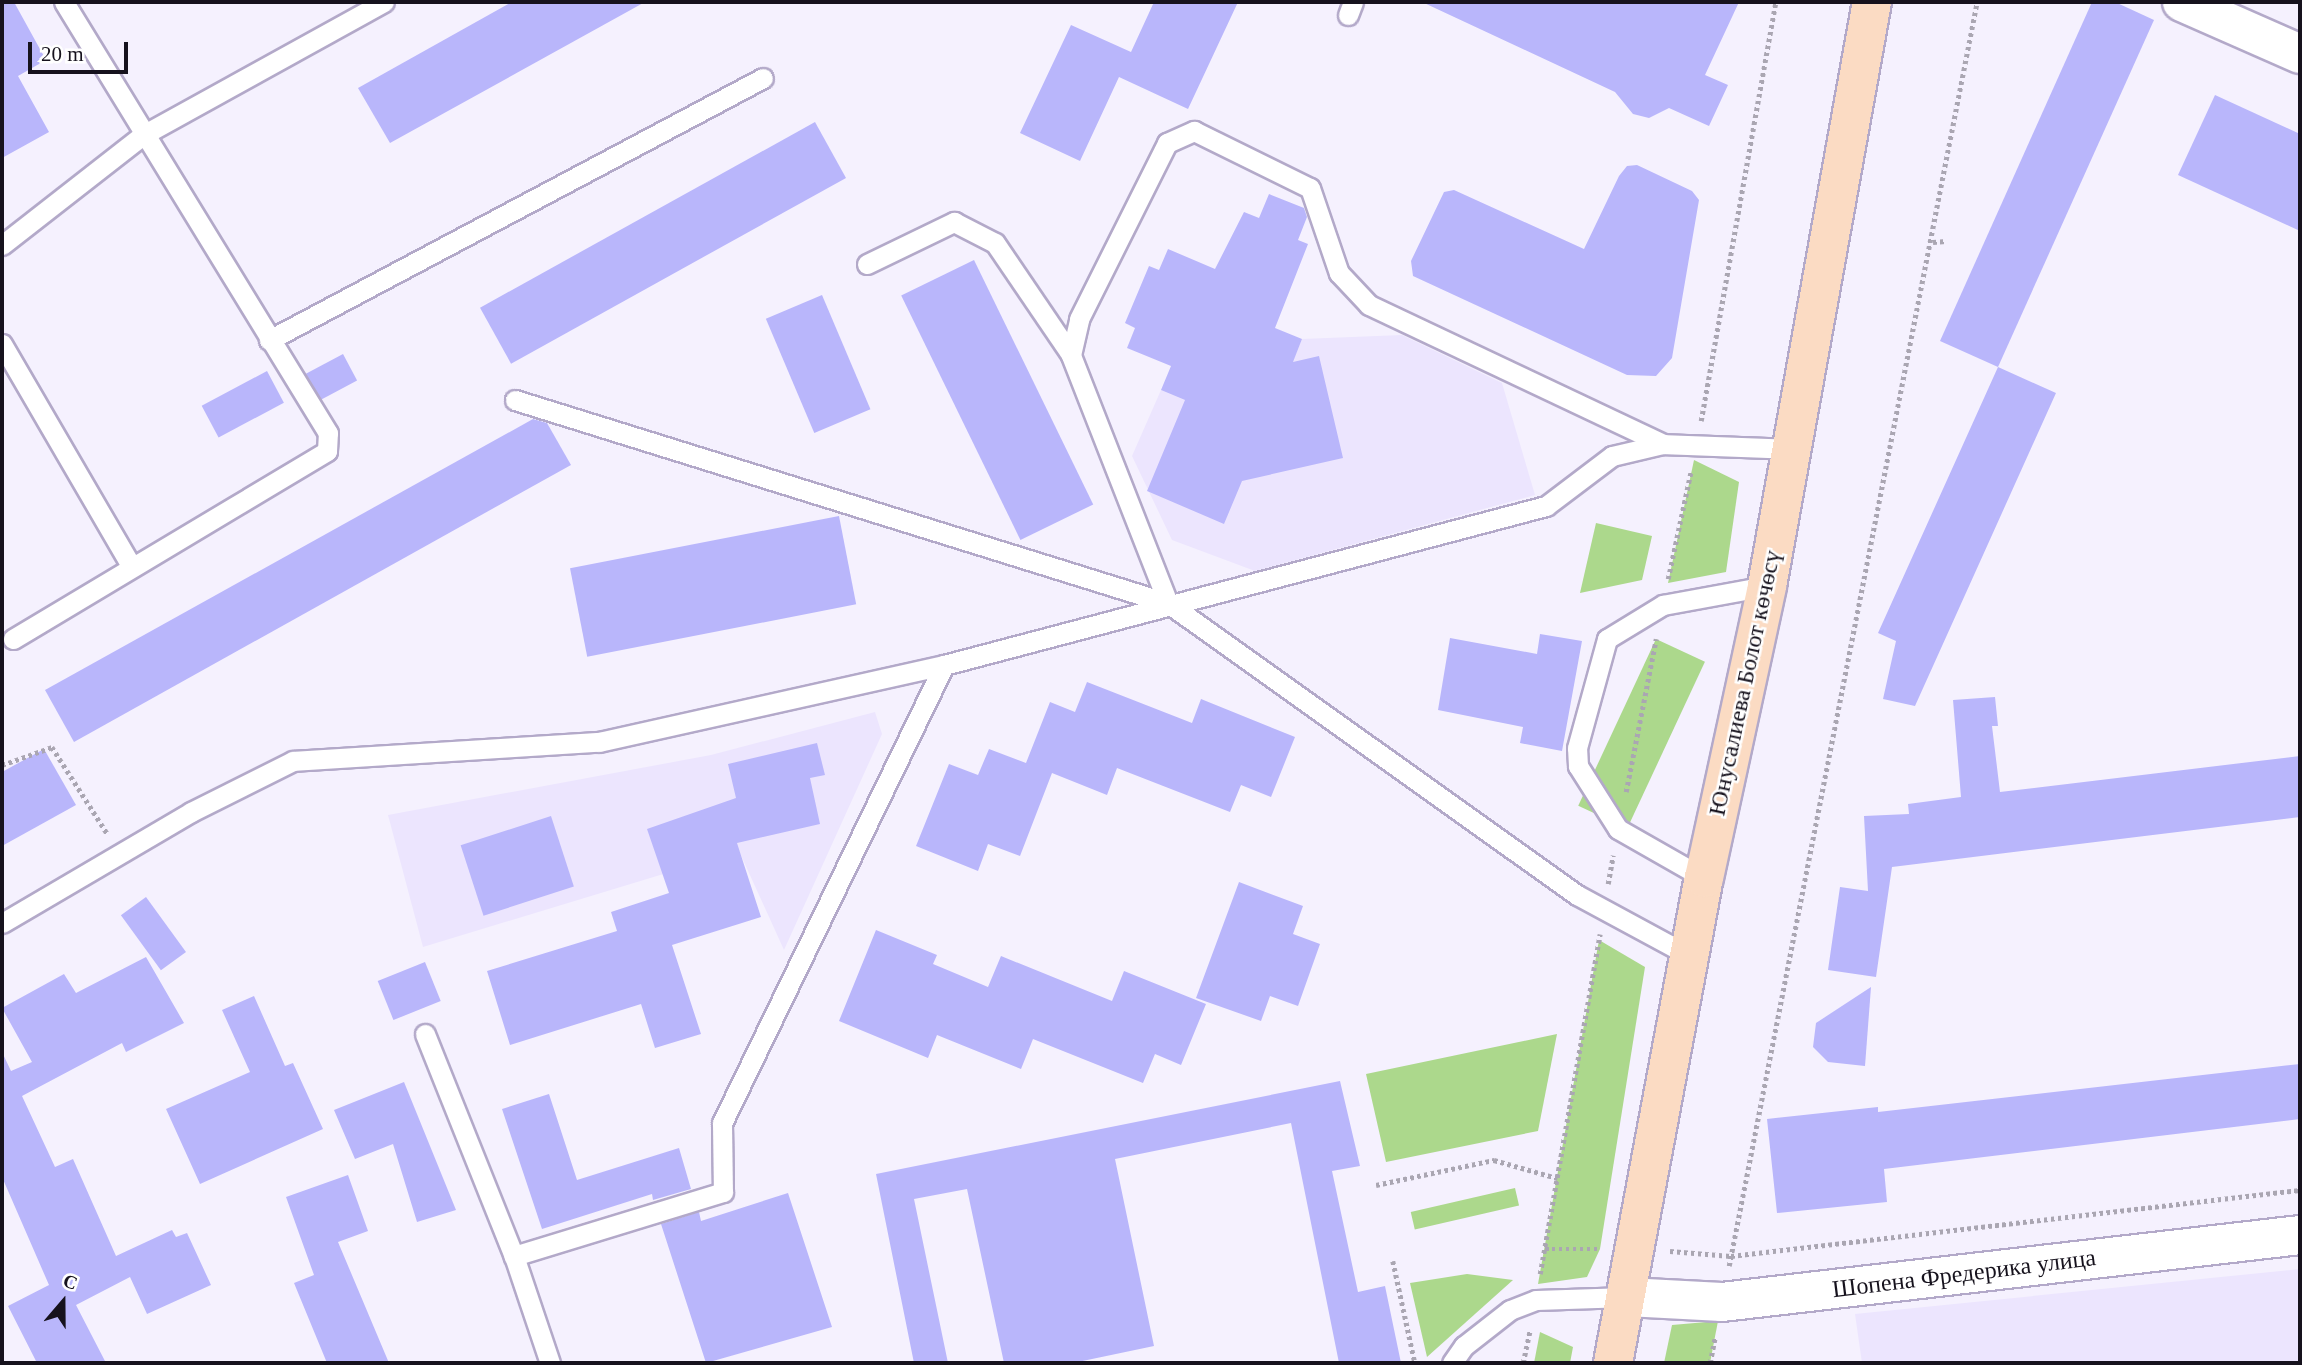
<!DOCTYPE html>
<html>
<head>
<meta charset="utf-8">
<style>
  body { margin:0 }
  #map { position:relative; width:2302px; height:1365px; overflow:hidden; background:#f5f1fe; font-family:Georgia,serif }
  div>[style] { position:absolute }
  .built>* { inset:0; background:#ece5fe }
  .green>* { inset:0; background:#acd88c; transform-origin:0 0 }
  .building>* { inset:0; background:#b9b6fb; transform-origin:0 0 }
  .path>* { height:4.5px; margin-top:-2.25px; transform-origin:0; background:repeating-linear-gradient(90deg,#aaa6b2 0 3.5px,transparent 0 7px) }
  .roads { filter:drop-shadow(2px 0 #b3a9c9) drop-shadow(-2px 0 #b3a9c9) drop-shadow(0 2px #b3a9c9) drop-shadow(0 -2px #b3a9c9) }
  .lane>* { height:19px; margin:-9.5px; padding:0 9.5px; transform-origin:9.5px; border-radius:9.5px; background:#fff }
  .street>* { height:38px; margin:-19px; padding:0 19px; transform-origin:19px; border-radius:19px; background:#fff }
  .primary>* { height:38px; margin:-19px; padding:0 19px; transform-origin:19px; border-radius:19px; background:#fbdbc3 }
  span { translate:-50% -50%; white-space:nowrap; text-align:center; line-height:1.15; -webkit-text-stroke:5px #fff; paint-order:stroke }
  .street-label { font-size:24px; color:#16121d }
  .frame { position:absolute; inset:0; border:4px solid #16121d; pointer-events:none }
  .north { position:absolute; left:28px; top:1267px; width:70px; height:70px; -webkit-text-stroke:5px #fff; paint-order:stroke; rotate:20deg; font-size:19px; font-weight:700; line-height:28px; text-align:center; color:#16121d }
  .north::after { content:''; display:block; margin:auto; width:24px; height:32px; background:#16121d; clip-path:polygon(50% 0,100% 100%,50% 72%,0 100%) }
  .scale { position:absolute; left:28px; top:42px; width:100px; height:32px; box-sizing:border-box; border:4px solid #16121d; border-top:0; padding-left:9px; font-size:21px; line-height:24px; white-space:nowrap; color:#16121d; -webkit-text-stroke:5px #fff; paint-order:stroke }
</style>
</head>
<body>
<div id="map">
  <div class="built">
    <div style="clip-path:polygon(1402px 335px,1502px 383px,1535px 495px,1255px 571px,1172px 540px,1132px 456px,1161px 390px,1263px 433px,1302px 339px)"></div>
    <div style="clip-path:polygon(875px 712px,882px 734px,784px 950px,739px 851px,423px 947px,388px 815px,711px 755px)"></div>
    <div style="clip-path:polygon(2300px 1269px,2300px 1363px,1862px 1363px,1855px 1314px)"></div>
  </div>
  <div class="green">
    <div style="clip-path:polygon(1694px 460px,1739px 482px,1726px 572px,1668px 583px)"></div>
    <div style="clip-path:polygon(1596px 523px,1652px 536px,1642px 580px,1580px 593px)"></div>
    <div style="left:1656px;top:639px;width:54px;height:184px;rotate:25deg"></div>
    <div style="clip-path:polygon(1599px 940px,1645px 967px,1600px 1249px,1587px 1277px,1538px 1284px)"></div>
    <div style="clip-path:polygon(1557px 1034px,1538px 1131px,1386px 1162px,1366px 1074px)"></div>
    <div style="left:1515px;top:1188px;width:18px;height:107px;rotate:77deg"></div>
    <div style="clip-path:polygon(1467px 1274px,1513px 1280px,1427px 1357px,1410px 1283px)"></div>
    <div style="clip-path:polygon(1718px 1321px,1710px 1363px,1664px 1363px,1672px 1325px)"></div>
    <div style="clip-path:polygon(1540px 1332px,1573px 1347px,1570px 1363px,1534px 1363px)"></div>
  </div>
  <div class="building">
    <div style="clip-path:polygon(2px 2px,14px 2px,46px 60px,18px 76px,49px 132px,2px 158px)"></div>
    <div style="clip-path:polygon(512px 2px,645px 2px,390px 143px,358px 88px)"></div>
    <div style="clip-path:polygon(1154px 2px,1238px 2px,1188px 109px,1119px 77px,1080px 161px,1020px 133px,1071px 25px,1131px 52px)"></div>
    <div style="clip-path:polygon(1422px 2px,1739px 2px,1705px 75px,1728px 85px,1709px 126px,1669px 108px,1649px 118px,1633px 114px,1615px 92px)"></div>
    <div style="clip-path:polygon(2092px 2px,2115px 2px,2154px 20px,1998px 367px,1940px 341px)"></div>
    <div style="clip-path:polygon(2215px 95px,2300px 134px,2300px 231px,2178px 175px)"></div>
    <div style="left:815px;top:122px;width:64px;height:383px;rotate:61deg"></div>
    <div style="clip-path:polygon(1637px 165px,1692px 191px,1699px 200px,1672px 358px,1656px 376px,1627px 375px,1413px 276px,1411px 261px,1444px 192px,1454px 190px,1584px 249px,1619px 176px,1627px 166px)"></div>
    <div style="clip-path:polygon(1269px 194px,1304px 208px,1307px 217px,1298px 240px,1308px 244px,1275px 328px,1302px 339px,1293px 362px,1319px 356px,1343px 458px,1242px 481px,1224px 524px,1147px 491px,1185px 400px,1161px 390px,1171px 366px,1127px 348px,1135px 328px,1125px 323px,1149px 266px,1159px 270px,1168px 249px,1215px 269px,1244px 212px,1259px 218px)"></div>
    <div style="left:974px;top:260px;width:272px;height:81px;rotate:64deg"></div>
    <div style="left:822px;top:295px;width:124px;height:61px;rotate:67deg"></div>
    <div style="left:343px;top:354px;width:30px;height:42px;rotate:62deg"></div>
    <div style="clip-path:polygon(1998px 367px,2056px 393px,1915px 706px,1883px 699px,1896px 641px,1878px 633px)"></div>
    <div style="left:267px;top:371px;width:36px;height:74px;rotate:62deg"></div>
    <div style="clip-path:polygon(533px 419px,547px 423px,571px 465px,74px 742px,45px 690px)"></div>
    <div style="left:839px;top:516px;width:90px;height:274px;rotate:79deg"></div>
    <div style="clip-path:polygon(1540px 634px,1582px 641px,1562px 751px,1520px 743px,1523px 727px,1438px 710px,1450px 638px,1537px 654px)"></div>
    <div style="clip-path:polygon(1087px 682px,1192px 723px,1201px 699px,1295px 737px,1271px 797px,1241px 785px,1230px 812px,1117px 768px,1107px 795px,1052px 773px,1020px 856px,988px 844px,978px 871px,916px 846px,949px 764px,978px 775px,989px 749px,1026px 763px,1050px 702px,1075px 712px)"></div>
    <div style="clip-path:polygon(1995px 697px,1998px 726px,1992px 726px,2000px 792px,2300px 756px,2300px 817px,1892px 867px,1876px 977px,1828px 970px,1840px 887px,1868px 891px,1864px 816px,1909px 814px,1908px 804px,1961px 797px,1953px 700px)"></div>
    <div style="clip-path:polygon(817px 743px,825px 775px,810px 778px,820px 824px,737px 843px,761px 917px,672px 945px,701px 1034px,655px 1048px,641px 1004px,510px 1045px,487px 971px,617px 931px,611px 912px,669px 893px,647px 829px,736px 798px,728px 764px)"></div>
    <div style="clip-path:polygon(44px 749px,76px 805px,2px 846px,2px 772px)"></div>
    <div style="left:551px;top:816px;width:74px;height:95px;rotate:72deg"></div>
    <div style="clip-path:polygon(1239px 882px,1303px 906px,1293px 934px,1320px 944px,1298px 1006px,1270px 996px,1261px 1021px,1196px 998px)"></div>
    <div style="left:146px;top:897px;width:68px;height:31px;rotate:54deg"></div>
    <div style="clip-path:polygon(876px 930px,937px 955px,933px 964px,988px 987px,1001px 956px,1112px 1001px,1124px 971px,1206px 1004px,1181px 1065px,1155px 1054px,1143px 1083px,1033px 1039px,1021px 1069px,937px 1035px,928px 1058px,839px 1021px)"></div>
    <div style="clip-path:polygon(146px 957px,184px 1023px,126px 1052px,122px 1043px,22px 1096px,55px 1167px,73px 1159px,116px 1256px,172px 1230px,176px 1237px,187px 1233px,211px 1285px,147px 1314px,130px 1277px,76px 1305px,106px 1363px,37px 1363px,8px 1306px,49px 1285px,2px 1177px,2px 1052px,11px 1071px,32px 1062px,2px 1008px,64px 974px,76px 993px)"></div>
    <div style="left:425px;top:962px;width:42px;height:51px;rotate:68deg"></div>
    <div style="clip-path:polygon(1871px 987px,1865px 1066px,1828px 1062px,1813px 1047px,1816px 1023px)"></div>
    <div style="clip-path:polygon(254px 996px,285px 1066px,293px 1063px,323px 1129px,200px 1184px,166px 1109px,250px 1072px,222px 1010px)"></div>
    <div style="clip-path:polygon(2300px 1064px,2300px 1119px,1884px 1169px,1887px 1202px,1777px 1213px,1767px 1119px,1878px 1107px,1878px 1112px)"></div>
    <div style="clip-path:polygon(1340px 1081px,1360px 1166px,1332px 1171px,1358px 1292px,1385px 1286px,1401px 1363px,1339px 1363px,1291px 1123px,1115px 1159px,1154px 1346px,1073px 1363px,1004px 1363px,967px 1189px,914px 1199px,948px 1363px,914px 1363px,876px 1174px)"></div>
    <div style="clip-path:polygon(404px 1082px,456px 1210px,417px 1222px,393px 1144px,355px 1159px,334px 1110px)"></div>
    <div style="clip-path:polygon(549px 1094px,577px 1180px,679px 1148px,691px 1189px,653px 1200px,652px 1194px,542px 1229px,502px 1109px)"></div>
    <div style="clip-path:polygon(348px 1175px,368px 1231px,338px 1242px,389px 1363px,327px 1363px,294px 1283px,314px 1275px,286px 1197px)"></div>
    <div style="clip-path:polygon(788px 1193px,832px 1327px,706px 1363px,661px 1224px,699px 1212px,701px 1221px)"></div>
  </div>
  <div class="path">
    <div style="left:1933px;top:242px;width:13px;rotate:-4deg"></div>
    <div style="left:1701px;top:421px;width:426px;rotate:-79.9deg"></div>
    <div style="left:1668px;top:579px;width:110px;rotate:-78deg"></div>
    <div style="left:2px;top:765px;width:53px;rotate:-19.8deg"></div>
    <div style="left:52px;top:747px;width:102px;rotate:57.4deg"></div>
    <div style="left:1626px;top:792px;width:156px;rotate:-78.9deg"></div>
    <div style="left:1608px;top:884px;width:29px;rotate:-80deg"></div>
    <div style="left:1376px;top:1185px;width:121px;rotate:-12deg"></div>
    <div style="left:1494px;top:1160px;width:66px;rotate:15.9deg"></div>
    <div style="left:1545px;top:1249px;width:55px"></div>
    <div style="left:1670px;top:1251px;width:61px;rotate:4.7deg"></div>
    <div style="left:1731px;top:1256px;width:573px;rotate:-6.62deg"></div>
    <div style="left:1393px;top:1261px;width:104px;rotate:77.8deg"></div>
    <div style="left:1729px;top:1266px;width:1288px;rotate:-78.9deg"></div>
    <div style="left:1540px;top:1274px;width:345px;rotate:-80deg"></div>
    <div style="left:1523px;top:1363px;width:34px;rotate:-78deg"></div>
    <div style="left:1710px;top:1363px;width:26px;rotate:-79deg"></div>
  </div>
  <div class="roads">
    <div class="lane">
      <div style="left:1348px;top:15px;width:14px;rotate:-69deg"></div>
      <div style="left:2px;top:245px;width:179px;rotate:-38deg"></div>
      <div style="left:143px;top:135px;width:275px;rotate:-28.9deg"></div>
      <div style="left:867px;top:264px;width:97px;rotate:-25.8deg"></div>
      <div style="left:954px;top:222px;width:46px;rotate:27.1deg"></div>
      <div style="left:995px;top:243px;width:135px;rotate:55.8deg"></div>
      <div style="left:269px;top:340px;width:559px;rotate:-27.94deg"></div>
      <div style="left:2px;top:344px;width:255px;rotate:59.8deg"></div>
      <div style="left:515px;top:400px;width:683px;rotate:17.29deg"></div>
      <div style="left:13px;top:639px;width:366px;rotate:-30.9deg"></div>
      <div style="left:327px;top:451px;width:18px;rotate:-87deg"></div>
      <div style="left:328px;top:433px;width:505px;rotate:-121.49deg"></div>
      <div style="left:944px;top:665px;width:623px;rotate:-14.8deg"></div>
      <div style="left:1546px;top:506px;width:83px;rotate:-37.1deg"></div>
      <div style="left:1612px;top:456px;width:52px;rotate:-13.2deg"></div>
      <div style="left:1704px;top:878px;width:99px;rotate:-150.3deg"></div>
      <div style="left:1618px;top:829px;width:75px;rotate:-122.4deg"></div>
      <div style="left:1578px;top:766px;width:18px;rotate:-93deg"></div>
      <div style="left:1577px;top:748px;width:113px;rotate:-74.6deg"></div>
      <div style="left:1607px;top:639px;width:66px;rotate:-31.3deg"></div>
      <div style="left:1663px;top:605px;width:106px;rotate:-10.4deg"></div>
      <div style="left:2px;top:923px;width:219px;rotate:-30.4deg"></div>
      <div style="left:191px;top:812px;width:114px;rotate:-26.6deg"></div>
      <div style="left:293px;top:761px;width:307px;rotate:-3.6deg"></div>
      <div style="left:599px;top:742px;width:353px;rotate:-12.6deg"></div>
      <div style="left:944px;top:665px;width:509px;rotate:115.86deg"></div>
      <div style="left:722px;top:1123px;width:69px;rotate:89.2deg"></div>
      <div style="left:723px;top:1192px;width:219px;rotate:163deg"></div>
      <div style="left:1690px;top:956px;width:128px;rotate:-151.6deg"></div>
      <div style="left:1577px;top:895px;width:503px;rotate:-144.48deg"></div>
      <div style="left:1168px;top:603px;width:266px;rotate:-111.4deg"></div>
      <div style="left:1071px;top:355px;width:37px;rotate:-77deg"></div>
      <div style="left:1079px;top:319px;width:197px;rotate:-63.4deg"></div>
      <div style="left:1167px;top:143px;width:30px;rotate:-24deg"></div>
      <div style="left:1194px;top:131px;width:129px;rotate:26.2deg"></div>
      <div style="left:1310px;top:188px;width:90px;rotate:71.2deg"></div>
      <div style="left:1339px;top:273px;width:44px;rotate:46.8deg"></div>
      <div style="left:1369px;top:305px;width:325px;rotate:25.3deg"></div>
      <div style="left:1663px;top:444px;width:129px;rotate:2.2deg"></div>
      <div style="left:425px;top:1034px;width:239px;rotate:68.2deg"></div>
      <div style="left:514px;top:1256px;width:113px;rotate:71.4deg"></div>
      <div style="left:1452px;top:1363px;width:21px;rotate:-55deg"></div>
      <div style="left:1464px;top:1346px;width:58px;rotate:-38deg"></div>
      <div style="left:1510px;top:1310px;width:28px;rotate:-21deg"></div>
      <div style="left:1536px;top:1300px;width:91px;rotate:-1.9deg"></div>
    </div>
    <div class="street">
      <div style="left:2182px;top:2px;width:129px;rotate:23.8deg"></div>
      <div style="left:1627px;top:1297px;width:95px;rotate:3deg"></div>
      <div style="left:1722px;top:1302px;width:582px;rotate:-6.61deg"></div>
    </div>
    <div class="primary">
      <div style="left:1613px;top:1363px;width:493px;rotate:-79.4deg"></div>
      <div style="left:1704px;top:878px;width:299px;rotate:-77.8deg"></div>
      <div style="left:1767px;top:586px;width:593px;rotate:-79.81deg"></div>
    </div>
  </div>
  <div class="street-label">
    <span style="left:1745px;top:683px;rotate:-78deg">Юнусалиева Болот көчөсү</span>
    <span style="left:1964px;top:1274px;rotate:-7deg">Шопена Фредерика улица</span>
  </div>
  <div class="frame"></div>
  <div class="north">С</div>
  <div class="scale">20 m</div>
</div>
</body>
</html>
